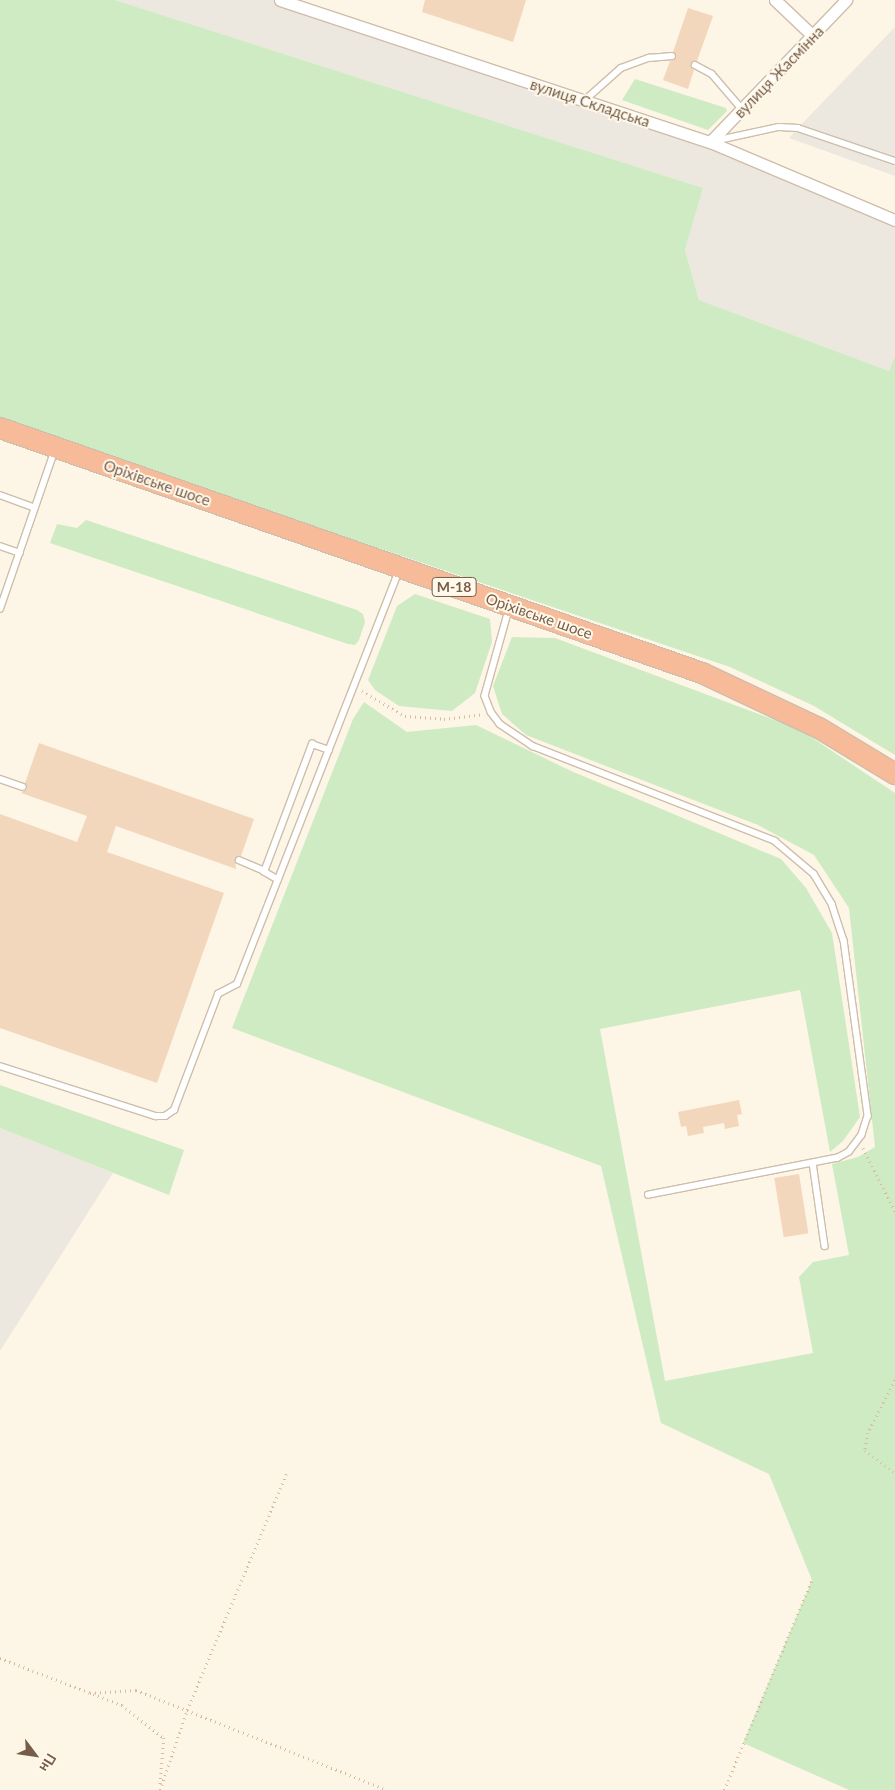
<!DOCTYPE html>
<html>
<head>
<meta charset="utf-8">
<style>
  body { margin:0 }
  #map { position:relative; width:895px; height:1790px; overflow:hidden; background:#fdf5e5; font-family:Lato,sans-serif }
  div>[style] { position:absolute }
  .industrial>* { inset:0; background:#ece7df }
  .green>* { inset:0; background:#cfebc3 }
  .building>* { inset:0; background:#f2d7bc; transform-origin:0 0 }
  .path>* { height:2.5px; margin-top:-1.25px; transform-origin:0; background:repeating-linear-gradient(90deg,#d8ba9f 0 1px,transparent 0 5px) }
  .roads { filter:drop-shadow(1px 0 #cebeab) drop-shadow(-1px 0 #cebeab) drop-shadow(0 1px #cebeab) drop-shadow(0 -1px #cebeab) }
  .lane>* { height:5.5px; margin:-2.75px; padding:0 2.75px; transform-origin:2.75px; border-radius:2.75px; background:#fff }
  .street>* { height:11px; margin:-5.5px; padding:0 5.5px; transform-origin:5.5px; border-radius:5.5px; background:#fff }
  .highway>* { height:20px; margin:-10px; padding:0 10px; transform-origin:10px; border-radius:10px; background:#f8bb9a }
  span { translate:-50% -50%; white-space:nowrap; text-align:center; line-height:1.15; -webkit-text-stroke:4px #fff9eb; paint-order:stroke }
  .shield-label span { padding:1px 4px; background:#fff9eb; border:1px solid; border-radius:4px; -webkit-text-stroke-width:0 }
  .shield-label { font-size:14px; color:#765d49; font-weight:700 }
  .street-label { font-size:15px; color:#765d49 }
  .north { position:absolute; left:10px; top:1730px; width:50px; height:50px; -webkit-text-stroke:4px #fff9eb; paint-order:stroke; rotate:121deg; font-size:14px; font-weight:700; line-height:20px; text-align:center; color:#765d49 }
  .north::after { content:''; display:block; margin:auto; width:18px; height:22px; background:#765d49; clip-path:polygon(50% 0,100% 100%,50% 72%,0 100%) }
</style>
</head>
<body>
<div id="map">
  <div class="industrial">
    <div style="clip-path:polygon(115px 0,280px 0,710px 142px,895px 220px,895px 356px,889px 371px,699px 300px,685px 250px,703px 188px)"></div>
    <div style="clip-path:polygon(895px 27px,895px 176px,789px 138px,798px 128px)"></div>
    <div style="clip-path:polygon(0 1128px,113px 1173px,0 1351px)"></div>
  </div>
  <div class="green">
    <div style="clip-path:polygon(0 0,115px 0,703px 188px,685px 250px,699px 300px,889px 371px,895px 356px,895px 755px,814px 706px,730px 667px,0 420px)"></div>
    <div style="clip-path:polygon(635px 79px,726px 108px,727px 111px,708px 130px,622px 100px)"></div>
    <div style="clip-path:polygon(86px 520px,357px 610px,363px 614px,365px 622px,359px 640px,355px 645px,348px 644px,50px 543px,57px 524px,77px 528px)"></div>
    <div style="clip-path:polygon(415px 594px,490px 619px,492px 642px,475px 693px,452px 711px,399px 706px,375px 690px,368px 680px,397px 606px)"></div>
    <div style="clip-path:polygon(512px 637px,555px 638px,799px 729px,895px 793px,895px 1790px,849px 1790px,743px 1743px,812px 1580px,769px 1474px,661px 1423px,601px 1166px,232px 1028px,353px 719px,364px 702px,407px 732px,476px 725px,571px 771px,781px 859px,806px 888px,832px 933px,860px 1117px,843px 1141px,830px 1152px,800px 990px,600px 1029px,665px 1381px,813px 1353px,799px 1277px,813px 1262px,849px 1255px,832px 1164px,858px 1157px,875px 1147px,849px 908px,814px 855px,758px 825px,526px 735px,502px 714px,493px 686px)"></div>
    <div style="clip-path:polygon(0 1085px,184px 1150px,169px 1195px,0 1128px)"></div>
  </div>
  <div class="building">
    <div style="clip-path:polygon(425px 0,526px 0,513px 42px,422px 12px)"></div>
    <div style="clip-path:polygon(688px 8px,713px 16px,697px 61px,691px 63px,694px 70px,688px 89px,663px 80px,670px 61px,676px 58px,673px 52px)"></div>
    <div style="clip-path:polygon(39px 743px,254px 819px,241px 856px,235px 859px,236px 869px,116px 826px,107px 852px,224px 893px,157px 1083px,0 1028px,0 814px,77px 842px,87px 816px,21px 793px,27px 789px,25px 783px)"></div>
    <div style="clip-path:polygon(739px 1100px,742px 1114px,737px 1115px,739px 1126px,725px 1129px,724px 1123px,703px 1127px,704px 1133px,688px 1136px,686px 1126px,681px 1127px,678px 1112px)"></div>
    <div style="left:799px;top:1174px;width:60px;height:25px;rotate:81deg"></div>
  </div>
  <div class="path">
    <div style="left:362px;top:691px;width:50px;rotate:30.2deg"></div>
    <div style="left:405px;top:716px;width:39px;rotate:4deg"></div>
    <div style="left:444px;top:719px;width:38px;rotate:-7deg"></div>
    <div style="left:863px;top:1148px;width:71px;rotate:63.1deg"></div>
    <div style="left:895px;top:1380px;width:59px;rotate:117deg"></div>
    <div style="left:868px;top:1433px;width:17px;rotate:100deg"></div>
    <div style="left:865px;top:1450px;width:38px;rotate:37deg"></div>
    <div style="left:0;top:1658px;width:131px;rotate:21.1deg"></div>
    <div style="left:122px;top:1705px;width:53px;rotate:38.2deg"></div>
    <div style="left:164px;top:1738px;width:49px;rotate:94.7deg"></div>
    <div style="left:90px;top:1693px;width:46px;rotate:-3.7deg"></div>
    <div style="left:136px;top:1690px;width:270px;rotate:21.7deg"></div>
    <div style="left:160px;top:1790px;width:84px;rotate:-71.4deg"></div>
    <div style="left:187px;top:1710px;width:258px;rotate:-67.2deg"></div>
    <div style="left:724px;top:1790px;width:228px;rotate:-67.3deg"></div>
  </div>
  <div class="roads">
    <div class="lane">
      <div style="left:695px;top:65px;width:19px;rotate:28deg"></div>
      <div style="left:712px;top:74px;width:48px;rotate:49.3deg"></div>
      <div style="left:585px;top:100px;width:48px;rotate:-41.6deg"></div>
      <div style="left:621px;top:68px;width:30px;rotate:-20deg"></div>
      <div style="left:649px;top:58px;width:23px;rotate:-5deg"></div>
      <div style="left:714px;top:141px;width:66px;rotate:-12.2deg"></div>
      <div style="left:779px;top:127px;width:19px;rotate:3deg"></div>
      <div style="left:798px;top:128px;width:102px;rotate:18.8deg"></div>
      <div style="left:0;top:495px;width:37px;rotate:20deg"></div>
      <div style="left:0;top:546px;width:21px;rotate:19deg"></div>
      <div style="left:0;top:609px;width:166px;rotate:-71deg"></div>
      <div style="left:509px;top:610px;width:89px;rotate:105.6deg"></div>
      <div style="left:485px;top:696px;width:17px;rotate:69deg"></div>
      <div style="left:491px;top:712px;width:15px;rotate:53deg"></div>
      <div style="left:500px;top:724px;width:40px;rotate:34deg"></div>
      <div style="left:533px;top:746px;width:260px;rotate:21.4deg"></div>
      <div style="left:775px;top:841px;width:51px;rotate:40.2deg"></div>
      <div style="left:814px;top:874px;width:35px;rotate:59deg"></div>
      <div style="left:832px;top:904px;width:38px;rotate:72deg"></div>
      <div style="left:844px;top:940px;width:178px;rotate:82.2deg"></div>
      <div style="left:868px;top:1116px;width:20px;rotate:108deg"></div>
      <div style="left:862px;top:1135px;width:21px;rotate:127deg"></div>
      <div style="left:849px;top:1152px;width:13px;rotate:151deg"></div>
      <div style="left:838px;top:1158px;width:193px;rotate:168.9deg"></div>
      <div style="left:0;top:779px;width:24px;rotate:19deg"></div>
      <div style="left:239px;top:860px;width:28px;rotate:23deg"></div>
      <div style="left:278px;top:880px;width:16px;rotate:-150deg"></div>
      <div style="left:264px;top:872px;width:137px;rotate:-69.4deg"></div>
      <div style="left:312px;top:744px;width:18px;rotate:19deg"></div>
      <div style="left:0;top:1066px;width:164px;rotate:17.8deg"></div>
      <div style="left:156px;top:1116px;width:9px"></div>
      <div style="left:165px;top:1116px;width:11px;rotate:-34deg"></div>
      <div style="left:174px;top:1110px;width:124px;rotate:-69.2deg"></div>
      <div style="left:218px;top:994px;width:21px;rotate:-28deg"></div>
      <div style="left:237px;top:984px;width:444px;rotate:-68.6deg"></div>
      <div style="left:813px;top:1163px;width:84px;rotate:81.8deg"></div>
    </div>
    <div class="street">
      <div style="left:280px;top:0;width:453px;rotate:18.3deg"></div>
      <div style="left:710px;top:142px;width:201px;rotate:22.9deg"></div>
      <div style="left:775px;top:0;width:52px;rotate:43.5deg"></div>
      <div style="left:710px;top:142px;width:197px;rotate:-46.2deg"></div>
    </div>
    <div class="highway">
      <div style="left:0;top:428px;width:744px;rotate:19.24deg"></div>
      <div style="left:702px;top:673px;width:129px;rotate:25.2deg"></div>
      <div style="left:819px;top:728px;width:89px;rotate:31.2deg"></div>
    </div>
  </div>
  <div class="shield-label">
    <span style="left:454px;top:587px">М-18</span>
  </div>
  <div class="street-label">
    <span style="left:779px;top:72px;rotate:-46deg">вулиця Жасмінна</span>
    <span style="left:590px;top:103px;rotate:18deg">вулиця Складська</span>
    <span style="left:157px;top:483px;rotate:19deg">Оріхівське шосе</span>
    <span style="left:539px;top:616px;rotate:19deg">Оріхівське шосе</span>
  </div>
  <div class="north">Пн</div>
</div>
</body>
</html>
